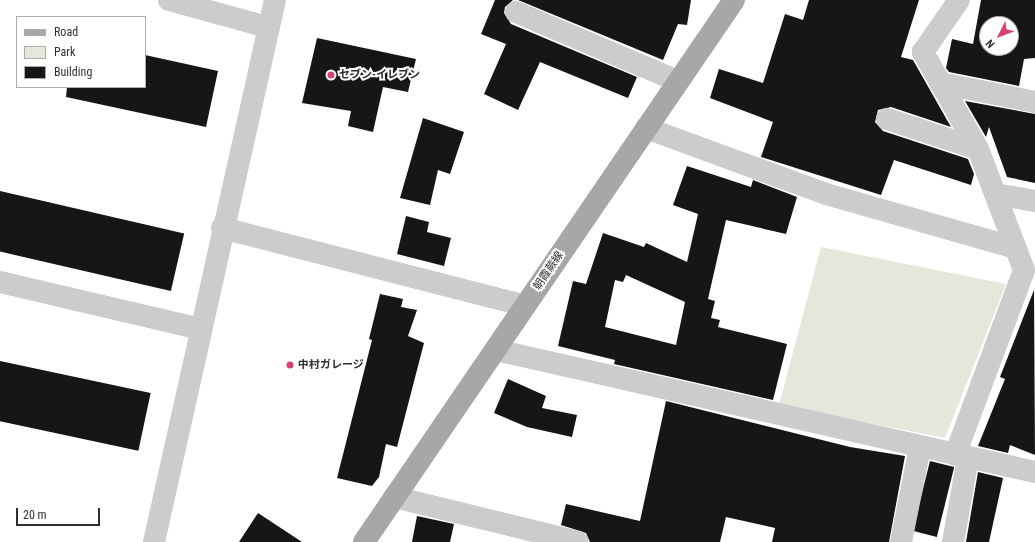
<!DOCTYPE html>
<html>
<head>
<meta charset="utf-8">
<style>
  body { margin:0 }
  #map { position:relative; width:1035px; height:542px; overflow:hidden; background:#fff; font-family:"Roboto Condensed","Noto Sans JP",sans-serif }
  div>[style] { position:absolute }
  .green>* { inset:0; background:#e5e7db }
  .building>* { inset:0; background:#161616; transform-origin:0 0 }
  .minor>* { height:22px; margin:-11px; padding:0 11px; transform-origin:11px; border-radius:11px; background:#ccc }
  .major>* { height:22px; margin:-11px; padding:0 11px; transform-origin:11px; border-radius:11px; background:#a7a7a7 }
  .dots>* { width:11px; height:11px; translate:-50% -50%; box-sizing:border-box; border:2px solid #fff; border-radius:50% }
  span { translate:-50% -50%; white-space:nowrap; text-align:center; line-height:1.15; -webkit-text-stroke:4px #fff; paint-order:stroke }
  .poi-label { font-size:11px; color:#2f2f2f; font-weight:700 }
  .left { translate:0 -50%; text-align:left }
  .street-label { font-size:11px; color:#2f2f2f }
  .legend { position:absolute; left:16px; top:16px; width:130px; height:72px; box-sizing:border-box; background:#fff; border:1px solid #acacac; margin:0; padding:5px 7px; list-style:none; font-size:12px; color:#2f2f2f }
  .legend li { display:flex; align-items:center; gap:8px; height:20px }
  .legend b { width:20px; border:1px solid #acacac }
  .north { position:absolute; left:979px; top:16px; width:40px; height:40px; box-sizing:border-box; background:#fff; border:1px solid #acacac; border-radius:50%; rotate:228deg; font-size:11px; font-weight:700; line-height:16px; text-align:center; color:#2f2f2f }
  .north::after { content:''; display:block; margin:auto; width:14px; height:18px; background:#d3446f; clip-path:polygon(50% 0,100% 100%,50% 72%,0 100%) }
  .scale { position:absolute; left:16px; top:508px; width:84px; height:18px; box-sizing:border-box; border:2px solid #2f2f2f; border-top:0; padding-left:5px; font-size:12px; line-height:14px; white-space:nowrap; color:#2f2f2f; -webkit-text-stroke:3px #fff; paint-order:stroke }
</style>
</head>
<body>
<div id="map">
  <div class="green">
    <div style="clip-path:polygon(821px 247px,1006px 284px,945px 438px,779px 405px)"></div>
  </div>
  <div class="building">
    <div style="clip-path:polygon(495px 0,513px 0,505px 7px,504px 13px,511px 24px,637px 77px,628px 98px,540px 62px,518px 110px,484px 94px,506px 44px,481px 34px)"></div>
    <div style="clip-path:polygon(518px 0,691px 0,687px 25px,678px 24px,663px 60px)"></div>
    <div style="clip-path:polygon(809px 0,919px 0,901px 57px,913px 60px,951px 127px,891px 107px,878px 110px,875px 122px,883px 131px,968px 159px,974px 174px,971px 185px,894px 160px,881px 195px,761px 157px,773px 122px,710px 98px,719px 69px,763px 83px,785px 14px,803px 20px)"></div>
    <div style="clip-path:polygon(evenodd,981px 0,1035px 0,1035px 58px,1024px 59px,1019px 86px,949px 72px,946px 68px,952px 39px,973px 44px,981px 0,987px 24px,1011px 24px,1011px 48px,987px 48px,987px 24px)"></div>
    <div style="clip-path:polygon(317px 38px,416px 59px,408px 92px,383px 87px,373px 132px,348px 126px,351px 111px,302px 103px)"></div>
    <div style="clip-path:polygon(145px 55px,218px 71px,206px 127px,66px 97px,67px 87px,145px 87px)"></div>
    <div style="clip-path:polygon(965px 101px,1035px 114px,1035px 183px,1007px 177px,989px 127px,986px 137px)"></div>
    <div style="clip-path:polygon(423px 118px,464px 132px,450px 174px,438px 170px,430px 205px,400px 198px)"></div>
    <div style="clip-path:polygon(evenodd,687px 166px,751px 187px,753px 180px,797px 197px,786px 234px,726px 220px,708px 299px,715px 301px,711px 318px,720px 320px,718px 327px,787px 344px,773px 400px,614px 364px,615px 360px,558px 346px,573px 281px,586px 284px,603px 233px,644px 247px,646px 243px,687px 262px,698px 214px,673px 205px,687px 166px,626px 275px,685px 302px,676px 345px,605px 327px,615px 280px,623px 282px,626px 275px)"></div>
    <div style="left:0;top:191px;width:189px;height:59px;rotate:13deg"></div>
    <div style="clip-path:polygon(406px 216px,429px 222px,427px 232px,451px 238px,444px 266px,397px 254px)"></div>
    <div style="clip-path:polygon(1034px 290px,1035px 455px,1010px 445px,1008px 453px,978px 446px,1005px 379px,1000px 377px)"></div>
    <div style="clip-path:polygon(380px 294px,403px 299px,401px 307px,417px 310px,408px 336px,424px 343px,397px 447px,386px 444px,379px 477px,372px 486px,337px 478px,372px 340px,369px 339px)"></div>
    <div style="left:0;top:361px;width:154px;height:59px;rotate:12deg"></div>
    <div style="clip-path:polygon(508px 379px,546px 396px,542px 408px,577px 415px,572px 437px,527px 427px,494px 413px)"></div>
    <div style="clip-path:polygon(666px 401px,850px 447px,905px 456px,889px 542px,772px 542px,775px 528px,726px 517px,720px 542px,590px 542px,586px 533px,561px 525px,566px 504px,640px 521px)"></div>
    <div style="left:930px;top:461px;width:25px;height:72px;rotate:14deg"></div>
    <div style="clip-path:polygon(978px 472px,1003px 478px,989px 542px,966px 542px)"></div>
    <div style="clip-path:polygon(258px 513px,302px 542px,239px 542px)"></div>
    <div style="clip-path:polygon(417px 516px,454px 524px,450px 542px,412px 542px)"></div>
  </div>
  <div class="minor">
    <div style="left:169px;top:0;width:102px;rotate:15.4deg"></div>
    <div style="left:516px;top:12px;width:176px;rotate:23.1deg"></div>
    <div style="left:940px;top:83px;width:97px;rotate:11.3deg"></div>
    <div style="left:887px;top:119px;width:96px;rotate:18.2deg"></div>
    <div style="left:646px;top:128px;width:192px;rotate:20.1deg"></div>
    <div style="left:826px;top:194px;width:197px;rotate:15.9deg"></div>
    <div style="left:995px;top:194px;width:41px;rotate:9.9deg"></div>
    <div style="left:222px;top:228px;width:313px;rotate:14.4deg"></div>
    <div style="left:0;top:282px;width:206px;rotate:13.2deg"></div>
    <div style="left:496px;top:350px;width:553px;rotate:12.75deg"></div>
    <div style="left:955px;top:455px;width:197px;rotate:-69.5deg"></div>
    <div style="left:1024px;top:270px;width:129px;rotate:-110.8deg"></div>
    <div style="left:978px;top:149px;width:112px;rotate:-119.6deg"></div>
    <div style="left:923px;top:52px;width:63px;rotate:-55.3deg"></div>
    <div style="left:394px;top:497px;width:189px;rotate:13.7deg"></div>
    <div style="left:154px;top:542px;width:555px;rotate:-77.42deg"></div>
    <div style="left:901px;top:542px;width:97px;rotate:-78.7deg"></div>
    <div style="left:953px;top:542px;width:85px;rotate:-79.9deg"></div>
  </div>
  <div class="major">
    <div style="left:364px;top:542px;width:656px;rotate:-55.68deg"></div>
  </div>
  <div class="dots">
    <div style="left:331px;top:75px;background:#d3446f"></div>
    <div style="left:290px;top:365px;background:#d3446f"></div>
  </div>
  <div class="poi-label">
    <span class="left" style="left:339px;top:75px">セブン-イレブン</span>
    <span class="left" style="left:298px;top:365px">中村ガレージ</span>
  </div>
  <div class="street-label">
    <span style="left:549px;top:271px;rotate:-56deg">朝霞蕨線</span>
  </div>
  <ul class="legend">
  <li><b style="height:5px;background:#a7a7a7"></b>Road</li>
  <li><b style="height:11px;background:#e5e7db"></b>Park</li>
  <li><b style="height:11px;background:#161616"></b>Building</li>
  </ul>
  <div class="north">N</div>
  <div class="scale">20 m</div>
</div>
</body>
</html>
